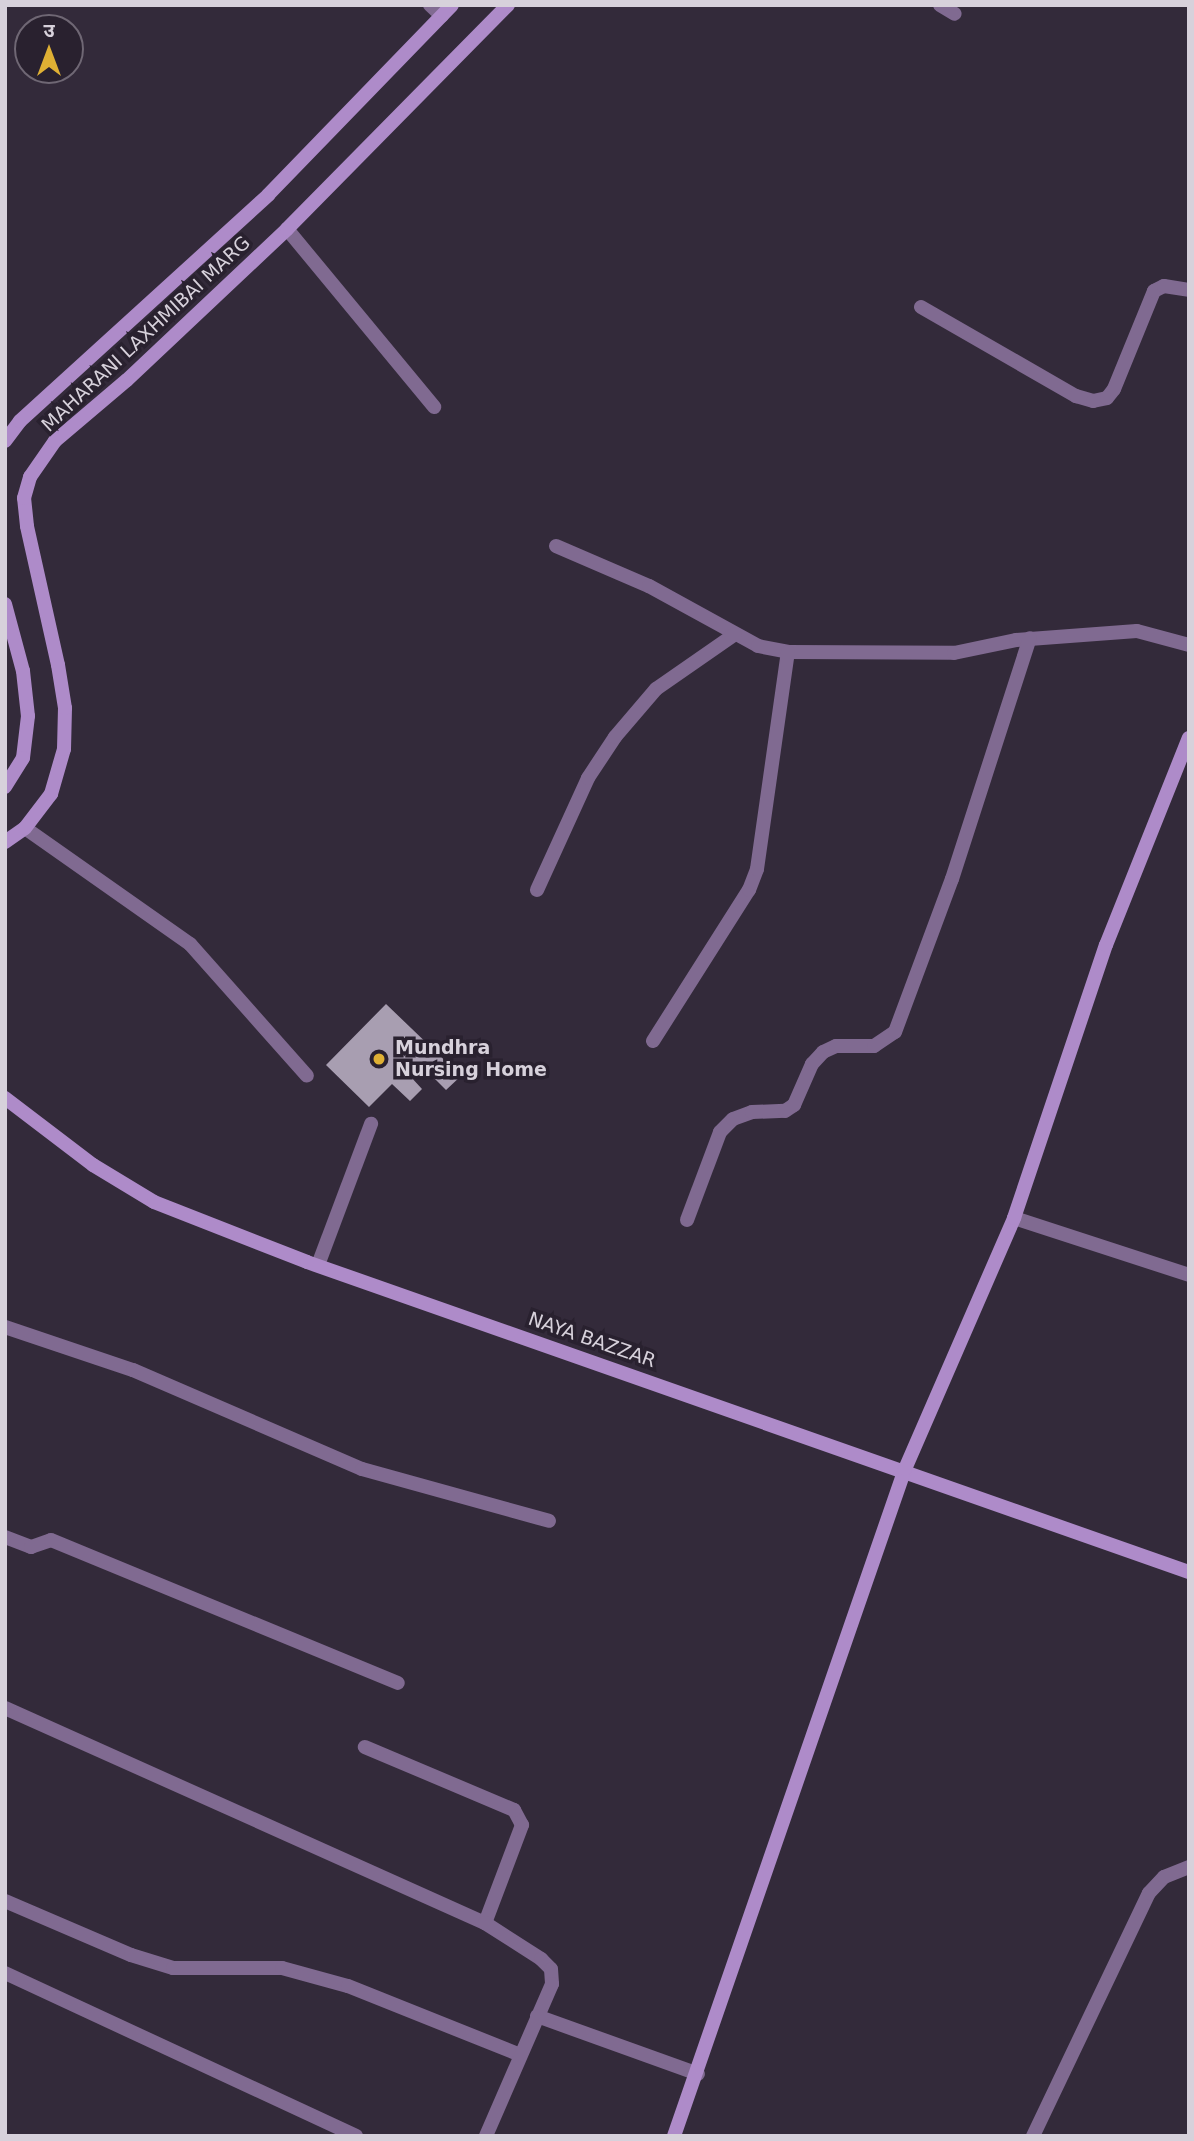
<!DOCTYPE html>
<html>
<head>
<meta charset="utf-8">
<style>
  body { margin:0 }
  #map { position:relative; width:1194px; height:2141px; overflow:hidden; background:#332a3a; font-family:"DejaVu Sans","Noto Sans Devanagari",sans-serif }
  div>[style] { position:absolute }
  .building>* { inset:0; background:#a89eb1 }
  .lane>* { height:14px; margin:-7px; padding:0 7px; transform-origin:7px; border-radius:7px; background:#806a91 }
  .street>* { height:14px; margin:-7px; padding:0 7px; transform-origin:7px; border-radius:7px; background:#806a91 }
  .secondary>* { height:14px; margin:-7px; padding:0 7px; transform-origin:7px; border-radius:7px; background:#ae8bc9 }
  .dots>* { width:19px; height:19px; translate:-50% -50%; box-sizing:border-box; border:4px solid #29212f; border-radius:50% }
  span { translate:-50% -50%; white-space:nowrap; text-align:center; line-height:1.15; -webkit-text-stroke:7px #29212f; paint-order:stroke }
  .street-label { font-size:19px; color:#d7d1db }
  .poi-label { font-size:19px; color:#d7d1db; font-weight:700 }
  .left { translate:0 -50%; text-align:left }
  .frame { position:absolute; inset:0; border:7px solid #d7d1db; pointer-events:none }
  .north { position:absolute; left:14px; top:14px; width:70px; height:70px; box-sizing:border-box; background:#29212f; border:2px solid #6f6774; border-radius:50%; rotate:0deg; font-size:19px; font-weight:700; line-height:28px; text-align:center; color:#d7d1db }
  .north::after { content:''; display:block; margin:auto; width:24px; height:32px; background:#dfb034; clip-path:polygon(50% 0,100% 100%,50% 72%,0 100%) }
</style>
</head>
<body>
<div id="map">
  <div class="building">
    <div style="clip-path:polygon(386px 1004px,461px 1076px,446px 1090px,421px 1065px,410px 1076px,422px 1089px,410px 1101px,392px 1084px,369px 1107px,326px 1065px)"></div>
  </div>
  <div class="lane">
    <div style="left:318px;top:1265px;width:151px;rotate:-69.4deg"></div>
  </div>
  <div class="street">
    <div style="left:430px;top:5px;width:16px;rotate:43deg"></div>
    <div style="left:940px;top:5px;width:17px;rotate:31deg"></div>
    <div style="left:287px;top:229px;width:231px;rotate:50.4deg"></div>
    <div style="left:921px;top:307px;width:179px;rotate:29.9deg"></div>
    <div style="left:1076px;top:396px;width:18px;rotate:16deg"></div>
    <div style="left:1093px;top:401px;width:14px;rotate:-12deg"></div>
    <div style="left:1107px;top:398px;width:11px;rotate:-52deg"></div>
    <div style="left:1114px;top:389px;width:106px;rotate:-67.8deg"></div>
    <div style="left:1154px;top:291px;width:11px;rotate:-27deg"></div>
    <div style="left:1164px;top:286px;width:25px;rotate:9deg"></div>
    <div style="left:556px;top:546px;width:101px;rotate:23.3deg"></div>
    <div style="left:649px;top:586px;width:124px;rotate:28.8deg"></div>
    <div style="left:758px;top:646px;width:31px;rotate:11deg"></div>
    <div style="left:788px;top:652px;width:166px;rotate:0.3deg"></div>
    <div style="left:954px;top:653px;width:63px;rotate:-11.8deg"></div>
    <div style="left:1016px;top:640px;width:121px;rotate:-4.3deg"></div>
    <div style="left:1137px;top:631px;width:54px;rotate:15.1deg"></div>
    <div style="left:25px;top:828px;width:202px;rotate:35.1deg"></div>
    <div style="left:190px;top:944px;width:176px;rotate:48.4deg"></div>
    <div style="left:537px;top:890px;width:123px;rotate:-65.5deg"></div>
    <div style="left:588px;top:778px;width:49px;rotate:-56.6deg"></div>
    <div style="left:615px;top:737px;width:63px;rotate:-49.5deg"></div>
    <div style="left:656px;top:689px;width:96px;rotate:-34.8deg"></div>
    <div style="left:653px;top:1041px;width:179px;rotate:-57.6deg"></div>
    <div style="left:749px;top:890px;width:22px;rotate:-69deg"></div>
    <div style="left:757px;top:869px;width:219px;rotate:-81.9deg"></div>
    <div style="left:1014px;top:1218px;width:184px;rotate:18deg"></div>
    <div style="left:687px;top:1220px;width:94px;rotate:-69.4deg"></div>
    <div style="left:720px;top:1132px;width:18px;rotate:-45deg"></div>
    <div style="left:733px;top:1119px;width:20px;rotate:-20deg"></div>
    <div style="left:752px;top:1112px;width:33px;rotate:-2deg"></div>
    <div style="left:785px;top:1111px;width:11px;rotate:-34deg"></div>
    <div style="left:794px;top:1105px;width:45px;rotate:-66.3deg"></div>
    <div style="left:812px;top:1064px;width:16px;rotate:-47deg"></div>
    <div style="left:823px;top:1052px;width:14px;rotate:-25deg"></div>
    <div style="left:836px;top:1046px;width:38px"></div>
    <div style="left:874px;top:1046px;width:25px;rotate:-34deg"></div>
    <div style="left:895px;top:1032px;width:163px;rotate:-69.6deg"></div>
    <div style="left:952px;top:879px;width:253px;rotate:-72.1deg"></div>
    <div style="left:5px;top:1327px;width:135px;rotate:18.6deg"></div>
    <div style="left:133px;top:1370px;width:249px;rotate:23.4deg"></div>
    <div style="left:362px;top:1469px;width:194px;rotate:15.5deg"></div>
    <div style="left:5px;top:1537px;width:28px;rotate:21deg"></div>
    <div style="left:31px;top:1547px;width:21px;rotate:-19deg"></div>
    <div style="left:51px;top:1540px;width:375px;rotate:22.4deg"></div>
    <div style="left:5px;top:1708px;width:526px;rotate:24.13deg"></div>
    <div style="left:485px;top:1923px;width:105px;rotate:-69.3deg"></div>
    <div style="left:522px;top:1825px;width:17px;rotate:-118deg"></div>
    <div style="left:514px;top:1810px;width:162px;rotate:-157.1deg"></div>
    <div style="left:5px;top:1901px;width:137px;rotate:23.2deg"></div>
    <div style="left:131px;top:1955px;width:44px;rotate:17.2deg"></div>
    <div style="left:173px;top:1968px;width:109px"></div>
    <div style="left:282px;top:1968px;width:68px;rotate:15.3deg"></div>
    <div style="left:348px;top:1986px;width:183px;rotate:21.8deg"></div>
    <div style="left:485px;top:1923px;width:67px;rotate:32.7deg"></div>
    <div style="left:541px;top:1959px;width:14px;rotate:45deg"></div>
    <div style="left:551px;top:1969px;width:15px;rotate:86deg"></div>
    <div style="left:552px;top:1984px;width:166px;rotate:113.5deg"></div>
    <div style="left:5px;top:1973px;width:387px;rotate:24.9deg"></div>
    <div style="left:537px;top:2016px;width:171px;rotate:19.8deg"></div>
    <div style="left:1033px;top:2136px;width:269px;rotate:-64.5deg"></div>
    <div style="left:1149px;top:1893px;width:22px;rotate:-47deg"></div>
    <div style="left:1164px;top:1877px;width:27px;rotate:-22deg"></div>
  </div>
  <div class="secondary">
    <div style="left:5px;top:441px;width:25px;rotate:-53deg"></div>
    <div style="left:20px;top:421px;width:336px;rotate:-42.3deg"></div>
    <div style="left:268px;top:195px;width:264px;rotate:-45.9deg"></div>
    <div style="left:5px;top:604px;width:69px;rotate:75deg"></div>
    <div style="left:23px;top:671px;width:45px;rotate:83.7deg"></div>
    <div style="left:28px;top:716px;width:42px;rotate:96.8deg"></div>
    <div style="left:23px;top:758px;width:34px;rotate:122deg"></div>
    <div style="left:5px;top:842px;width:24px;rotate:-35deg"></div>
    <div style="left:25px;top:828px;width:43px;rotate:-52.6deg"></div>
    <div style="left:51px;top:794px;width:47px;rotate:-73.9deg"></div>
    <div style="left:64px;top:749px;width:41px;rotate:-88.6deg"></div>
    <div style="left:65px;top:708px;width:44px;rotate:-99.2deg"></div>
    <div style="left:58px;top:665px;width:142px;rotate:-102.6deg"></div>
    <div style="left:27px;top:526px;width:28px;rotate:-96deg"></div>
    <div style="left:24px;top:498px;width:22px;rotate:-74deg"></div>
    <div style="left:30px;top:477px;width:44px;rotate:-55.2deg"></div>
    <div style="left:55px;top:441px;width:94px;rotate:-40.3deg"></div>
    <div style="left:127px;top:380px;width:220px;rotate:-43.3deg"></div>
    <div style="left:287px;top:229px;width:315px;rotate:-45.4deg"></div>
    <div style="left:5px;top:1098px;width:111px;rotate:37.3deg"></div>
    <div style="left:93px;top:1165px;width:71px;rotate:31.2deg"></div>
    <div style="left:154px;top:1202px;width:164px;rotate:21.4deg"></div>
    <div style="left:307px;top:1262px;width:935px;rotate:19.37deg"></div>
    <div style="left:674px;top:2136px;width:706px;rotate:-70.9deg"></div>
    <div style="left:905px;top:1469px;width:274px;rotate:-66.5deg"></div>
    <div style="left:1014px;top:1218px;width:288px;rotate:-71.4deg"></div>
    <div style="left:1106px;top:945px;width:223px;rotate:-68.2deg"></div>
  </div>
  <div class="dots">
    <div style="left:379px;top:1059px;background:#dfb034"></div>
  </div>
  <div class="street-label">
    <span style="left:146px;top:334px;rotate:-43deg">MAHARANI LAXHMIBAI MARG</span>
    <span style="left:592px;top:1340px;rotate:19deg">NAYA BAZZAR</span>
  </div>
  <div class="poi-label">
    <span class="left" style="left:395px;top:1059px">Mundhra<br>Nursing Home</span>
  </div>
  <div class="frame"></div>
  <div class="north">उ</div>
</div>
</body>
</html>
